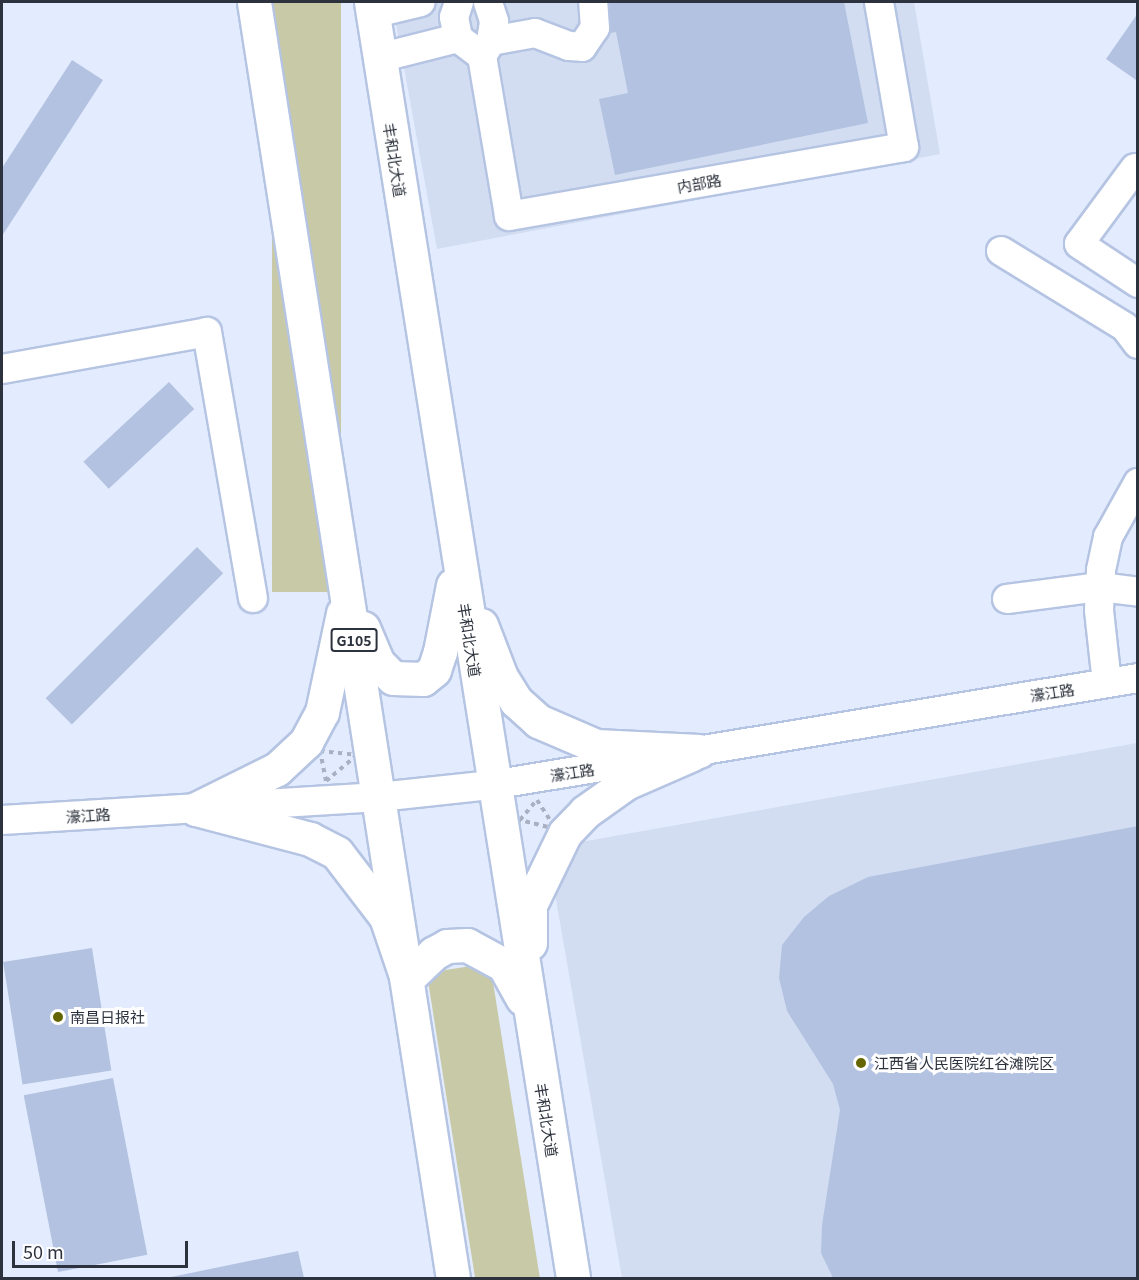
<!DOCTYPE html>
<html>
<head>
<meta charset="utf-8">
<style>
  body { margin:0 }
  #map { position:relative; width:1139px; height:1280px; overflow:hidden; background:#e3ecff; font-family:Georgia,"Noto Sans SC",serif }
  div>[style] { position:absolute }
  .built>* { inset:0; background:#d2ddf2 }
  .green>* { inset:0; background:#c8c9a6; transform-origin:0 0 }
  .building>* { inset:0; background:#b3c2e0; transform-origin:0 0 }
  .path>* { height:4px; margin-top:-2px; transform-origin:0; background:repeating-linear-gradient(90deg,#a8b0c1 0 4.5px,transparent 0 9px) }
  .roads { filter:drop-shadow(2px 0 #b5c4e2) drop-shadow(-2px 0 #b5c4e2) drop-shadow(0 2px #b5c4e2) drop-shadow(0 -2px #b5c4e2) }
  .minor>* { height:28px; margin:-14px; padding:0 14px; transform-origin:14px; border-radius:14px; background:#fff }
  .highway>* { height:33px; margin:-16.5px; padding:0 16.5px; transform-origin:16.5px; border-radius:16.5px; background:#fff }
  .dots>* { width:16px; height:16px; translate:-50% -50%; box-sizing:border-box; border:3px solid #fff; border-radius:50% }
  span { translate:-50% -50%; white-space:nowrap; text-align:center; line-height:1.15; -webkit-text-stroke:6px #fff; paint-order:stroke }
  .shield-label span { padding:2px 4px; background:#fff; border:2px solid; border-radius:4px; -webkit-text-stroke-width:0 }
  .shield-label { font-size:14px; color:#2d333e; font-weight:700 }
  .street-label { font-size:15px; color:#2d333e }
  .poi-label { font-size:15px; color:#2d333e }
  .left { translate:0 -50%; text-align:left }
  .frame { position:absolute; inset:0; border:3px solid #2d333e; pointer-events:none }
  .scale { position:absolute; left:12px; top:1241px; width:176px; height:27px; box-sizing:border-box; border:3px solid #2d333e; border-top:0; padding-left:8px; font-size:18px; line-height:21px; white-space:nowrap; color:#2d333e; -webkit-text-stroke:4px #fff; paint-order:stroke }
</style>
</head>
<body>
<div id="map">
  <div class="built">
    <div style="clip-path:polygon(392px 2px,914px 2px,940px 154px,437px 249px)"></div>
    <div style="clip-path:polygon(1137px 743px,1137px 1278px,622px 1278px,547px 848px)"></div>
  </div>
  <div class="green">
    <div style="left:272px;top:2px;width:69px;height:590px"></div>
    <div style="left:490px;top:963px;width:319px;height:64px;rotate:81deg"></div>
  </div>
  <div class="building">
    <div style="clip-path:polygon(584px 2px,844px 2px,868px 123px,615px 175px,599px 99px,628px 93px,616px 32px,591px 37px)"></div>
    <div style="clip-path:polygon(1138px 13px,1138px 78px,1136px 80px,1106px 59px)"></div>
    <div style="clip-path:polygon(72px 60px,103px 80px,2px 236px,2px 168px)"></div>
    <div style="left:169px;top:382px;width:37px;height:117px;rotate:47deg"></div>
    <div style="left:197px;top:547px;width:37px;height:214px;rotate:45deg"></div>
    <div style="clip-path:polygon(1138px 826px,1138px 1278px,833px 1278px,821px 1253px,822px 1225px,840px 1110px,833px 1084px,787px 1011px,779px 978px,782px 945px,804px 917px,829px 896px,868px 877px)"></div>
    <div style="left:92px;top:948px;width:124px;height:90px;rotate:81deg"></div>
    <div style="left:113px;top:1078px;width:180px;height:91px;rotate:79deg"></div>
    <div style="clip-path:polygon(298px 1251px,304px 1278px,171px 1278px,171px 1277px)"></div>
  </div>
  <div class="path">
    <div style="left:320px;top:751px;width:37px;rotate:6deg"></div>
    <div style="left:357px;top:755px;width:40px;rotate:140deg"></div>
    <div style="left:326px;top:781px;width:31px;rotate:-101deg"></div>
    <div style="left:537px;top:800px;width:35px;rotate:57deg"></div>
    <div style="left:556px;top:829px;width:37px;rotate:-166deg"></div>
    <div style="left:520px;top:820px;width:26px;rotate:-50deg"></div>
  </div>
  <div class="roads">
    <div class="minor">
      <div style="left:459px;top:2px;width:16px;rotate:108deg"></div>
      <div style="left:454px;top:17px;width:21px;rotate:79deg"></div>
      <div style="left:458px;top:38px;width:30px;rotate:37deg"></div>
      <div style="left:482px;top:56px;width:17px;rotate:-59deg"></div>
      <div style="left:491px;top:41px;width:20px;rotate:-81deg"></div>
      <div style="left:494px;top:21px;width:20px;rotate:-108deg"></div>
      <div style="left:372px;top:14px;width:50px;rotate:-13.8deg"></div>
      <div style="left:491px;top:41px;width:45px;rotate:-10.3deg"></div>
      <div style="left:535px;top:33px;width:36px;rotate:21deg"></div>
      <div style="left:569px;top:46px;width:13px;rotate:4deg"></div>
      <div style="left:582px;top:47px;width:23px;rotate:-56deg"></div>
      <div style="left:595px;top:28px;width:26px;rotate:-94deg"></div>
      <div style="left:482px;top:56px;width:162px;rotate:80.4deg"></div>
      <div style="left:509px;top:216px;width:401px;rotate:-9.9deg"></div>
      <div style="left:904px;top:147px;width:147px;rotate:-99.8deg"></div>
      <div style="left:379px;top:58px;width:81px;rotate:-14.2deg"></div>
      <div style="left:1135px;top:168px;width:94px;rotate:126.4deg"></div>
      <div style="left:1079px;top:244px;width:71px;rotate:33.5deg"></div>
      <div style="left:1001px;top:251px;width:145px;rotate:31.5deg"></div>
      <div style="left:1125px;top:327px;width:21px;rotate:53deg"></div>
      <div style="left:2px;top:369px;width:208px;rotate:-10.2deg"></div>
      <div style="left:207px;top:332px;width:270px;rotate:80.2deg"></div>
      <div style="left:1007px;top:599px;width:94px;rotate:-7.4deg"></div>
      <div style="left:1100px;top:587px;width:38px;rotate:7deg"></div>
      <div style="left:1107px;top:683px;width:73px;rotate:-96.3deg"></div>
      <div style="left:1099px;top:610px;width:40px;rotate:-87.1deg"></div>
      <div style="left:1101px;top:570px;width:34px;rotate:-78deg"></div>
      <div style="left:1108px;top:537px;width:62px;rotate:-60.9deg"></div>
      <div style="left:2px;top:820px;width:378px;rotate:-3.5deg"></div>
      <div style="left:379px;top:797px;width:114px;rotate:-6.1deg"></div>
      <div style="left:492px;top:785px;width:655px;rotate:-9.4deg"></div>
    </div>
    <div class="highway">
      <div style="left:254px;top:2px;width:1291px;rotate:81.14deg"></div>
      <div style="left:371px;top:2px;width:1292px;rotate:81deg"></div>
      <div style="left:481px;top:625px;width:56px;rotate:69deg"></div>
      <div style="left:501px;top:677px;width:28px;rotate:58deg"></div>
      <div style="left:516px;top:701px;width:30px;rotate:42deg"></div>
      <div style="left:538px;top:721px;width:63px;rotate:23.3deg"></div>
      <div style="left:596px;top:746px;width:103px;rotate:2.8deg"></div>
      <div style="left:363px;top:628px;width:38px;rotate:67deg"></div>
      <div style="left:378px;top:663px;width:21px;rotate:45deg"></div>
      <div style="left:393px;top:678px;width:30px;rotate:2deg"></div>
      <div style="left:423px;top:679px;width:14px;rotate:-39deg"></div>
      <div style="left:434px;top:670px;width:19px;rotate:-72deg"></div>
      <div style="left:440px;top:652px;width:68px;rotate:-79deg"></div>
      <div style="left:196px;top:809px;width:118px;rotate:14.7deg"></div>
      <div style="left:310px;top:839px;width:30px;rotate:27deg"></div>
      <div style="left:337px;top:853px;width:81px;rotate:52.6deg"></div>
      <div style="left:386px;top:917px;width:65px;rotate:71.3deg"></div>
      <div style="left:407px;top:979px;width:37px;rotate:-44deg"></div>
      <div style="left:434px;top:953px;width:15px;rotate:-28deg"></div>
      <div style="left:447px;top:946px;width:20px;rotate:-3deg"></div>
      <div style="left:467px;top:945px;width:42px;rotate:28.4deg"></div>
      <div style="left:504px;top:965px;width:38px;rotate:61deg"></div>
      <div style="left:196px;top:809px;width:90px;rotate:-26.3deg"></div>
      <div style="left:277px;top:769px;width:40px;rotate:-43deg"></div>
      <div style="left:306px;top:742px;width:34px;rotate:-62deg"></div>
      <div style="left:322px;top:712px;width:101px;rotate:-78deg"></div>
      <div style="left:530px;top:943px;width:38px;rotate:-90deg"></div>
      <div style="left:530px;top:905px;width:80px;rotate:-64.1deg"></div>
      <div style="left:565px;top:833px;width:29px;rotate:-46deg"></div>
      <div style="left:585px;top:812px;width:50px;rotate:-35.3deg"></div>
      <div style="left:626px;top:783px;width:72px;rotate:-23.7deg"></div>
    </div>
  </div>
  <div class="dots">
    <div style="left:58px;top:1017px;background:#656500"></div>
    <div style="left:861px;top:1063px;background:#656500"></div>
  </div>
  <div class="shield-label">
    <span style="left:354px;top:640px">G105</span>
  </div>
  <div class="street-label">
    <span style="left:395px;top:160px;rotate:81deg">丰和北大道</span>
    <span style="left:699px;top:183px;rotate:-10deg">内部路</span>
    <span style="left:470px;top:640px;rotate:81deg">丰和北大道</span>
    <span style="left:1052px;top:692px;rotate:-9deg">濠江路</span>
    <span style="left:572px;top:772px;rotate:-9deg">濠江路</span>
    <span style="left:88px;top:815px;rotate:-4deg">濠江路</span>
    <span style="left:547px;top:1120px;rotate:81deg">丰和北大道</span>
  </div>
  <div class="poi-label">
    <span class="left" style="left:70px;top:1017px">南昌日报社</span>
    <span class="left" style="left:874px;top:1063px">江西省人民医院红谷滩院区</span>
  </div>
  <div class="frame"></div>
  <div class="scale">50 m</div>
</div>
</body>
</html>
